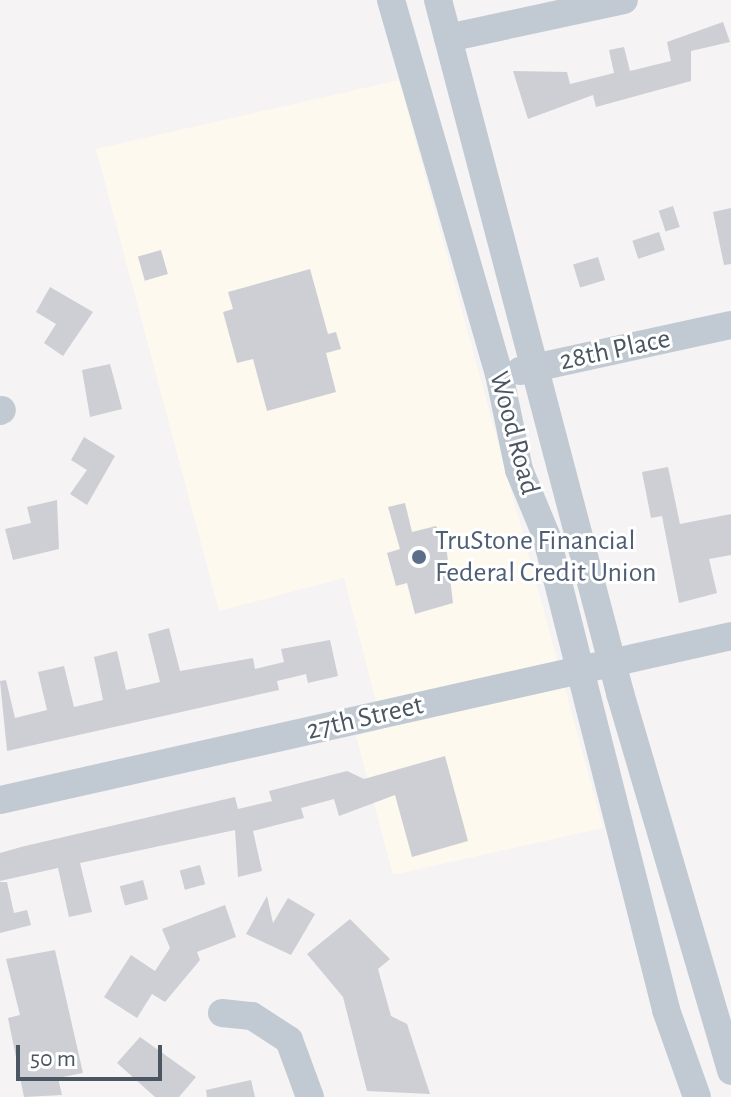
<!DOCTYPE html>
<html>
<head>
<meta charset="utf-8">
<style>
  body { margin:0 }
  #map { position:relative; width:731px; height:1097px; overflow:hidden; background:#f5f3f3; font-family:"Alegreya Sans",sans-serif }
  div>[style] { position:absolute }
  .commercial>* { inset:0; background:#fdf9ef }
  .building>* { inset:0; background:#cdcfd5; transform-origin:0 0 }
  .minor>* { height:28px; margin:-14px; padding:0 14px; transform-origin:14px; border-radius:14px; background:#c1cad2 }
  .dots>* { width:22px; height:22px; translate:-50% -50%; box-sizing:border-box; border:4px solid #fff; border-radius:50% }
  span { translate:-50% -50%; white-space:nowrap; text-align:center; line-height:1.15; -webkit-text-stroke:6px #fff; paint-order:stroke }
  .street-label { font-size:28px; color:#4a5661 }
  .service-label { font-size:28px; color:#4e5e75 }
  .left { translate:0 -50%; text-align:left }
  .scale { position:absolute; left:16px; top:1045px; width:146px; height:36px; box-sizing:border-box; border:4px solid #4a5661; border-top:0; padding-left:10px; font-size:24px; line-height:28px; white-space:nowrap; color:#4a5661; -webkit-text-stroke:6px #fff; paint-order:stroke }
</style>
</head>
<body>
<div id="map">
  <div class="commercial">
    <div style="clip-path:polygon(399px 80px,603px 828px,393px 875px,356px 736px,383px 729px,344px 578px,219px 611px,96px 149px)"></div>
  </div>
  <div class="building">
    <div style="clip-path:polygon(723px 22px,730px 42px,691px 51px,691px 81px,596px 107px,593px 95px,528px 119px,513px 71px,567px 72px,570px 84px,614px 73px,609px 50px,624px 47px,630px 71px,671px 61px,667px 42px)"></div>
    <div style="left:673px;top:206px;width:22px;height:15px;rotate:72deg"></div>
    <div style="clip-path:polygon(731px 208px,731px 264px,724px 265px,713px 212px)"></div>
    <div style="left:659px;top:232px;width:19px;height:28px;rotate:72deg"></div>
    <div style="left:161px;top:250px;width:25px;height:24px;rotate:74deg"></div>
    <div style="left:598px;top:257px;width:24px;height:26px;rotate:73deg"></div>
    <div style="clip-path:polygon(310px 269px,328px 334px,336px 332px,341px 349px,326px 353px,336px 392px,267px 411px,253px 359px,237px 363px,223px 312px,233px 309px,228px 292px)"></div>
    <div style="clip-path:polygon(50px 287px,93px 312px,63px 356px,44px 343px,56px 324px,36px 312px)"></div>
    <div style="clip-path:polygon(110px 364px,122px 409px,90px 417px,82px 370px)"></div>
    <div style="clip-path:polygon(84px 437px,115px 456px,87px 505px,70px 494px,87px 470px,71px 460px)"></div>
    <div style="clip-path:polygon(668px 467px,680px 524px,731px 514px,731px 555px,709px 559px,717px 593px,679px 603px,662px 516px,651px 518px,642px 472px)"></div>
    <div style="clip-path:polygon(57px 500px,59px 549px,13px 560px,5px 529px,31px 523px,27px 507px)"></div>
    <div style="clip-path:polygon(405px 503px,412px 532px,436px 526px,446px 545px,453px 603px,415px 614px,407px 583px,396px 586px,387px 553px,400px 549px,388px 507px)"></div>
    <div style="clip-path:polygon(169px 628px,180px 671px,253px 658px,255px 669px,284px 662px,281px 649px,330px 640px,338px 676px,308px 683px,306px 674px,277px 681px,279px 690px,7px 751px,0 681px,6px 680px,15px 718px,47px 710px,38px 672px,64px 666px,74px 707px,103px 700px,94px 657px,117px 651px,126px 690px,160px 682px,148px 634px)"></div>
    <div style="clip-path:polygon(445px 756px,468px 841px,412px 857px,395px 795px,339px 816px,334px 799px,301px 808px,304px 818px,253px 831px,262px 871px,238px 877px,235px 830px,80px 863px,92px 912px,69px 917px,58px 868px,0 881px,0 853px,21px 847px,235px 797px,238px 809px,272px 801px,269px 791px,347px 771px,364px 779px)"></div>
    <div style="left:200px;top:865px;width:20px;height:21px;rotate:75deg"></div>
    <div style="left:143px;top:880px;width:20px;height:24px;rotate:75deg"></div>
    <div style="clip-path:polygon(0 882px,7px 882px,14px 913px,27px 910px,31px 925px,0 933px)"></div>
    <div style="clip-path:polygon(267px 896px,273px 923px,288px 898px,315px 914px,291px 955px,246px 934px)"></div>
    <div style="clip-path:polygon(225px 905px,236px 937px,197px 952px,200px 960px,165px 1002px,152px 994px,137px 1018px,104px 997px,131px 955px,155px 971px,170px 948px,162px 929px)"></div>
    <div style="clip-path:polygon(350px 919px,390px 959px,378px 969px,391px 1016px,407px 1024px,430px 1094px,367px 1091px,343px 997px,307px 954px)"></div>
    <div style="clip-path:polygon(55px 950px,83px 1073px,58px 1078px,62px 1095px,24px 1097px,8px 1018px,20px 1015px,6px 959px)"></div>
    <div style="clip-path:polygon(140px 1037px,196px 1077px,179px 1097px,155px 1097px,117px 1063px)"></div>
    <div style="clip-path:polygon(251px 1080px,255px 1097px,207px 1097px,206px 1090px)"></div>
  </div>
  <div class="minor">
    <div style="left:391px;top:0;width:389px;rotate:73.9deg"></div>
    <div style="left:499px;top:374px;width:98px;rotate:78.2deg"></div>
    <div style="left:519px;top:470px;width:70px;rotate:67.4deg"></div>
    <div style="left:546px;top:535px;width:490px;rotate:75.8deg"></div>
    <div style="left:666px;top:1010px;width:92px;rotate:70.4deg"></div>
    <div style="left:438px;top:0;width:717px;rotate:75.28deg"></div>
    <div style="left:620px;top:693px;width:394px;rotate:73.6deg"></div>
    <div style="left:448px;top:38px;width:180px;rotate:-12.2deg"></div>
    <div style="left:520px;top:371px;width:216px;rotate:-12.3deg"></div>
    <div style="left:0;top:411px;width:2px;rotate:-27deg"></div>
    <div style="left:0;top:800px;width:749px;rotate:-12.64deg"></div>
    <div style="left:222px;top:1013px;width:30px;rotate:6deg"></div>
    <div style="left:252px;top:1016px;width:44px;rotate:33deg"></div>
    <div style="left:289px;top:1040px;width:61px;rotate:69.8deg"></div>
  </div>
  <div class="dots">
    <div style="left:419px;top:557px;background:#5c6f8a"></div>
  </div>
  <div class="street-label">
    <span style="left:615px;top:350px;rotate:-12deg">28th Place</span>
    <span style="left:514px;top:433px;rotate:75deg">Wood Road</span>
    <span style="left:365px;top:718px;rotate:-13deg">27th Street</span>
  </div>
  <div class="service-label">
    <span class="left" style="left:435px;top:557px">TruStone Financial<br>Federal Credit Union</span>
  </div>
  <div class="scale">50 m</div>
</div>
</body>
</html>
